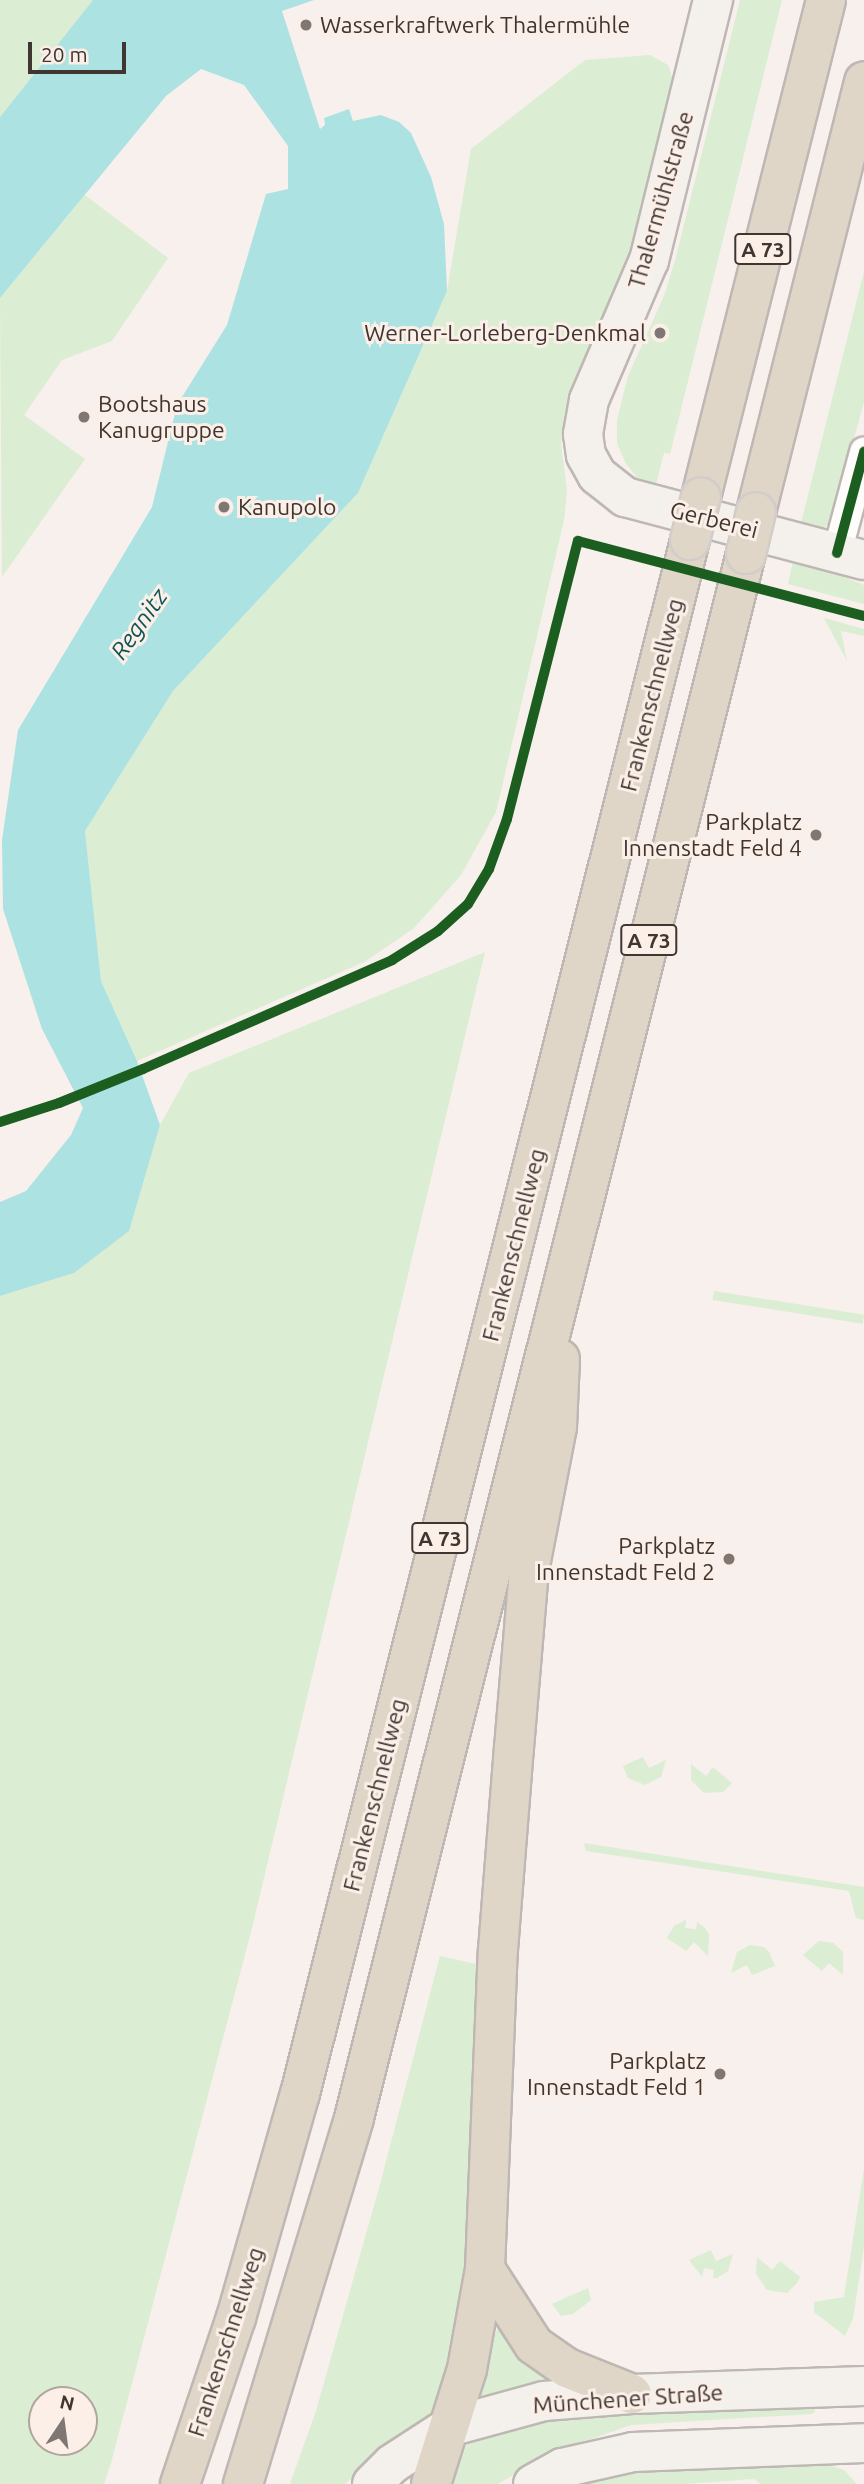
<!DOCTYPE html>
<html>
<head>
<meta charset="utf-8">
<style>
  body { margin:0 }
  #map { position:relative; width:864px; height:2484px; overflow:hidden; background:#f7f0ec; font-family:Ubuntu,sans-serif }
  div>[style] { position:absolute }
  .green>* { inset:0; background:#dbedd2; transform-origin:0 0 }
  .water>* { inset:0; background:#ace2e2 }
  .roads { filter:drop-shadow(2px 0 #beb7b3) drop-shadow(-2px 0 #beb7b3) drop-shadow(0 2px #beb7b3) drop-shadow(0 -2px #beb7b3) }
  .street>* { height:28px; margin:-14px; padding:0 14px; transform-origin:14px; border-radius:14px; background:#fefdfc }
  .secondary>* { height:38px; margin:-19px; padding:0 19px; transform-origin:19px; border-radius:19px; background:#f4f1ed }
  .highway>* { height:38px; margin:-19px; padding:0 19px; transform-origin:19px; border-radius:19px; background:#dfd6c8 }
  .bridges { filter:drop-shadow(2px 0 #d2cdcb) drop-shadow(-2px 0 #d2cdcb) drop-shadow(0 2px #d2cdcb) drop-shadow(0 -2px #d2cdcb) }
  .highway-bridge>* { height:38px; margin:-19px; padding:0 19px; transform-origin:19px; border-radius:19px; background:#dfd6c8 }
  .cycleway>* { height:10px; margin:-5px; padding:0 5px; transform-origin:5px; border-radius:5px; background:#1b5e20 }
  .dots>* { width:19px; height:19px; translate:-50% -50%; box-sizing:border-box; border:4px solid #fcefe8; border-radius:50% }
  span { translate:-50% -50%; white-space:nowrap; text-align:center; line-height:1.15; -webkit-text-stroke:6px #fcefe8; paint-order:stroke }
  .shield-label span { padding:2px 5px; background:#fcefe8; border:2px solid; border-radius:5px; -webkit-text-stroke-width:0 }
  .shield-label { font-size:21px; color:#3f3632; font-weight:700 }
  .poi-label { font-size:23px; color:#3f3632 }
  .left { translate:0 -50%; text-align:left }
  .right { translate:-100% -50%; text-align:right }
  .street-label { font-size:23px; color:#3f3632 }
  .water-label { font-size:24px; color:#0d5557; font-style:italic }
  .north { position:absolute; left:28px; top:2386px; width:70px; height:70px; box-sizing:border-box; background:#fcefe8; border:2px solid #b0a59f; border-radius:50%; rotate:13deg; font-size:19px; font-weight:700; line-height:28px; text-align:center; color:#3f3632 }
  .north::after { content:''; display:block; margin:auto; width:24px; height:32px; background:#7f7773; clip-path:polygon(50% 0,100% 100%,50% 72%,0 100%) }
  .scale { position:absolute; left:28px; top:42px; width:98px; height:32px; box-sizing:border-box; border:4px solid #3f3632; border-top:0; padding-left:9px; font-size:21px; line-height:24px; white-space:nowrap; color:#3f3632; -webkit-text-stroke:5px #fcefe8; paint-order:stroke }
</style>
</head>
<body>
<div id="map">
  <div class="green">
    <div style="clip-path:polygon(0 0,93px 0,0 117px)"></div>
    <div style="clip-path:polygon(740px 0,782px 0,670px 454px,664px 453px,654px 492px,634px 485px,636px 476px,626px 464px,617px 443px,617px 420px,628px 376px,664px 296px,676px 257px)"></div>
    <div style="clip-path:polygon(650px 55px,668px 65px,676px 89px,635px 256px,563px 423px,561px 444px,567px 490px,564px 520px,496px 812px,461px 875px,414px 928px,366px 961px,137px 1061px,101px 981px,85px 831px,173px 691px,358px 493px,447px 291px,471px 149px,585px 60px)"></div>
    <div style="clip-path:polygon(85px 195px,168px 258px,112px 341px,62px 360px,24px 415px,85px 459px,2px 577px,0 298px)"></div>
    <div style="clip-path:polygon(864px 271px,864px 402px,831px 523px,821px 529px,800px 527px)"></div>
    <div style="clip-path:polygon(794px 557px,864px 585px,864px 604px,788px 584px)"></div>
    <div style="clip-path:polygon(824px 618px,864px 629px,864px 636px,841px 631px,847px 661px)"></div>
    <div style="clip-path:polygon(evenodd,485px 952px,252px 1928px,111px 2463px,104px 2484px,0 2484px,0 1296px,74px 1273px,128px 1231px,160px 1125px,189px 1073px,485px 952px,42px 2400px,84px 2400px,84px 2442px,42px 2442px,42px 2400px)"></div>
    <div style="left:714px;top:1291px;width:152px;height:9px;rotate:9deg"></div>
    <div style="clip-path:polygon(643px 1757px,649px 1768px,666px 1760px,661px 1777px,645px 1785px,628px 1778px,623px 1766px)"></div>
    <div style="clip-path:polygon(691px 1764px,706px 1776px,713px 1767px,732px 1783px,723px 1792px,704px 1793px,691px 1780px)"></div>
    <div style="clip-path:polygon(584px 1843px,864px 1887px,864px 1920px,856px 1918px,849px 1891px,586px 1851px)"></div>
    <div style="clip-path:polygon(686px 1920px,685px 1928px,696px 1929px,697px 1922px,705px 1928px,709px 1934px,708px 1956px,694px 1942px,686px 1951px,667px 1938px,674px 1926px)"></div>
    <div style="clip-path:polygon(819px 1941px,833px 1943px,843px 1952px,843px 1975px,829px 1963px,822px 1971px,803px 1955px)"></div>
    <div style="clip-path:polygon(750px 1945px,764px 1947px,769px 1952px,775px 1966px,752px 1975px,747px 1965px,731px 1973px,737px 1952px)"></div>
    <div style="clip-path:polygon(440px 1956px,480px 1965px,468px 2244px,458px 2319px,439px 2415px,381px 2451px,345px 2484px,290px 2484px,316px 2411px,379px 2188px)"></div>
    <div style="clip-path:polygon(864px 2168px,864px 2247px,853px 2319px,845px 2336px,814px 2312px,814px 2302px,844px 2297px)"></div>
    <div style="clip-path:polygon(711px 2250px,716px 2261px,733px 2254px,728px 2271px,717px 2278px,713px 2278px,714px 2270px,704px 2268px,702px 2277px,689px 2260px)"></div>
    <div style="clip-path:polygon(757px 2257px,772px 2270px,780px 2261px,800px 2277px,797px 2283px,787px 2293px,767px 2290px,756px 2274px)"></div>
    <div style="clip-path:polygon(588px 2288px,591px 2300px,573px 2314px,561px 2316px,552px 2304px)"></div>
    <div style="clip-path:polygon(500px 2328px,502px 2328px,560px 2380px,481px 2399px,496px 2331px)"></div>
    <div style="clip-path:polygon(813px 2405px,815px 2412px,811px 2414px,631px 2425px,552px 2453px,498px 2484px,453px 2484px,468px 2441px,521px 2424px,578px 2416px)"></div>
    <div style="clip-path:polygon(823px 2463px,844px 2470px,857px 2484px,761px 2484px,754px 2479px,685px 2484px,578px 2484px,634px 2472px)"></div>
  </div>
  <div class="water">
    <div style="clip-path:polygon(93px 0,314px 0,282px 11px,320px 129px,325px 125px,324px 118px,349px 109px,353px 121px,381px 115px,399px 122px,411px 133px,431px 177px,444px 224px,447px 291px,358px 493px,173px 691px,85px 831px,101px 981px,137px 1061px,160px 1125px,129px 1231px,74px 1273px,0 1296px,0 1202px,26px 1191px,71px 1135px,83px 1108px,42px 1029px,3px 909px,2px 840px,18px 730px,152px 507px,177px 405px,227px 325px,266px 194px,288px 189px,288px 146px,244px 85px,201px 69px,166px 96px,0 298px,0 117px)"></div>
  </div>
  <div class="roads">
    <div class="street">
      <div style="left:837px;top:553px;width:105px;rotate:-75deg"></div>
    </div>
    <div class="secondary">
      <div style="left:713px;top:0;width:268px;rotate:103.8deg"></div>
      <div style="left:649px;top:260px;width:152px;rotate:113.2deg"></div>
      <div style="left:589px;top:400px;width:35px;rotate:100deg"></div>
      <div style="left:583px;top:434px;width:21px;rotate:82deg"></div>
      <div style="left:586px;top:455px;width:23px;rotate:61deg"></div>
      <div style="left:597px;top:475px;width:36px;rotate:38deg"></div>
      <div style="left:625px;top:497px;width:247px;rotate:14.8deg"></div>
      <div style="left:372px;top:2484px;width:28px;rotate:-45deg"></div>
      <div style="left:392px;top:2464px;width:68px;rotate:-33deg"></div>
      <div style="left:449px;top:2427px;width:98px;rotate:-15.3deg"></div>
      <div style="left:544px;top:2401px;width:88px;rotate:-4.5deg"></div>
      <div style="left:632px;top:2394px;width:232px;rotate:-2deg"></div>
      <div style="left:533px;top:2484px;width:33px;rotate:-29deg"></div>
      <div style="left:562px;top:2468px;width:73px;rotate:-12.7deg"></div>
      <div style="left:633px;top:2452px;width:231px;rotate:-2.2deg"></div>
    </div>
    <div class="highway">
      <div style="left:701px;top:497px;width:512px;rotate:-75.88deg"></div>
      <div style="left:756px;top:512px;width:444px;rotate:-75.9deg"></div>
      <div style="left:485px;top:2269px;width:90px;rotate:57.2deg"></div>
      <div style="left:534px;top:2345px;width:40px;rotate:34.9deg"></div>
      <div style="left:567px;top:2368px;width:70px;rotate:21.8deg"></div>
      <div style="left:180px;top:2484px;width:175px;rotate:-71.4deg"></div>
      <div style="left:236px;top:2318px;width:233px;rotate:-74.1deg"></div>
      <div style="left:300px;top:2094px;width:1602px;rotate:-75.91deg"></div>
      <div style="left:243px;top:2484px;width:382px;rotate:-73.1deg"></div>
      <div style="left:354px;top:2118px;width:1612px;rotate:-75.93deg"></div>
      <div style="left:431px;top:2484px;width:121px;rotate:-72.6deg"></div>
      <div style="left:467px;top:2369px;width:102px;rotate:-79.8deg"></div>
      <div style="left:485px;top:2269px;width:319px;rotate:-87.7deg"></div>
      <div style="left:498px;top:1950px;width:203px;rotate:-85.5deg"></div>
      <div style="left:514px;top:1748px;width:178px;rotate:-85.2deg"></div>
      <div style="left:529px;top:1571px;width:147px;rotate:-79deg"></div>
      <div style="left:557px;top:1427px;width:68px;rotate:-87.5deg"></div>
    </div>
  </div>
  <div class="bridges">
    <div class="highway-bridge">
      <div style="left:690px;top:540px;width:44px;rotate:-75.7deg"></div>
      <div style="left:746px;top:554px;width:43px;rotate:-76.6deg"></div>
    </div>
  </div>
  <div class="cycleway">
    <div style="left:837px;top:553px;width:105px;rotate:-75deg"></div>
    <div style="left:0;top:1122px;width:62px;rotate:-17.9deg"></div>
    <div style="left:59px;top:1103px;width:91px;rotate:-22deg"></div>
    <div style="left:143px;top:1069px;width:272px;rotate:-23.6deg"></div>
    <div style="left:392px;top:960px;width:54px;rotate:-32.2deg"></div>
    <div style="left:438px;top:931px;width:40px;rotate:-42deg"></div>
    <div style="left:468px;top:904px;width:41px;rotate:-59deg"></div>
    <div style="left:489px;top:869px;width:53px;rotate:-70.2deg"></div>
    <div style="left:507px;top:819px;width:287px;rotate:-75.7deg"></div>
    <div style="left:578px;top:541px;width:296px;rotate:14.7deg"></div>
  </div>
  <div class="dots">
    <div style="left:306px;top:25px;background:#7f7773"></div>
    <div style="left:660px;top:333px;background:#7f7773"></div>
    <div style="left:84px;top:417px;background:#7f7773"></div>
    <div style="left:224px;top:507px;background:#7f7773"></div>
    <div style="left:816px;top:835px;background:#7f7773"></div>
    <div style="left:729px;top:1559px;background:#7f7773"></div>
    <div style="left:720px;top:2074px;background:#7f7773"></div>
  </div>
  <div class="shield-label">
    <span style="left:763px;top:249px">A 73</span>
    <span style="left:649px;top:940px">A 73</span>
    <span style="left:440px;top:1538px">A 73</span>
  </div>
  <div class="poi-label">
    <span class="left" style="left:320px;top:25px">Wasserkraftwerk Thalermühle</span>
    <span class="right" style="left:646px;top:333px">Werner-Lorleberg-Denkmal</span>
    <span class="left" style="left:98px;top:417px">Bootshaus<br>Kanugruppe</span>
    <span class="left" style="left:238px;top:507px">Kanupolo</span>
    <span class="right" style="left:802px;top:835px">Parkplatz<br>Innenstadt Feld 4</span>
    <span class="right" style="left:715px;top:1559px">Parkplatz<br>Innenstadt Feld 2</span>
    <span class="right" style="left:706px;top:2074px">Parkplatz<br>Innenstadt Feld 1</span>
  </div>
  <div class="street-label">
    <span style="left:661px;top:200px;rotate:-74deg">Thalermühlstraße</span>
    <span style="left:714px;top:520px;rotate:14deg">Gerberei</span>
    <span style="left:652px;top:695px;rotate:-76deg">Frankenschnellweg</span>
    <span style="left:514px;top:1245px;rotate:-76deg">Frankenschnellweg</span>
    <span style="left:375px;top:1795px;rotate:-76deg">Frankenschnellweg</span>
    <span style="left:226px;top:2342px;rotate:-72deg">Frankenschnellweg</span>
    <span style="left:628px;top:2399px;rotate:-4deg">Münchener Straße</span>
  </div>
  <div class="water-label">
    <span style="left:139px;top:624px;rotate:-55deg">Regnitz</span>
  </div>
  <div class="north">N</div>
  <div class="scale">20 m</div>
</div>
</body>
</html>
